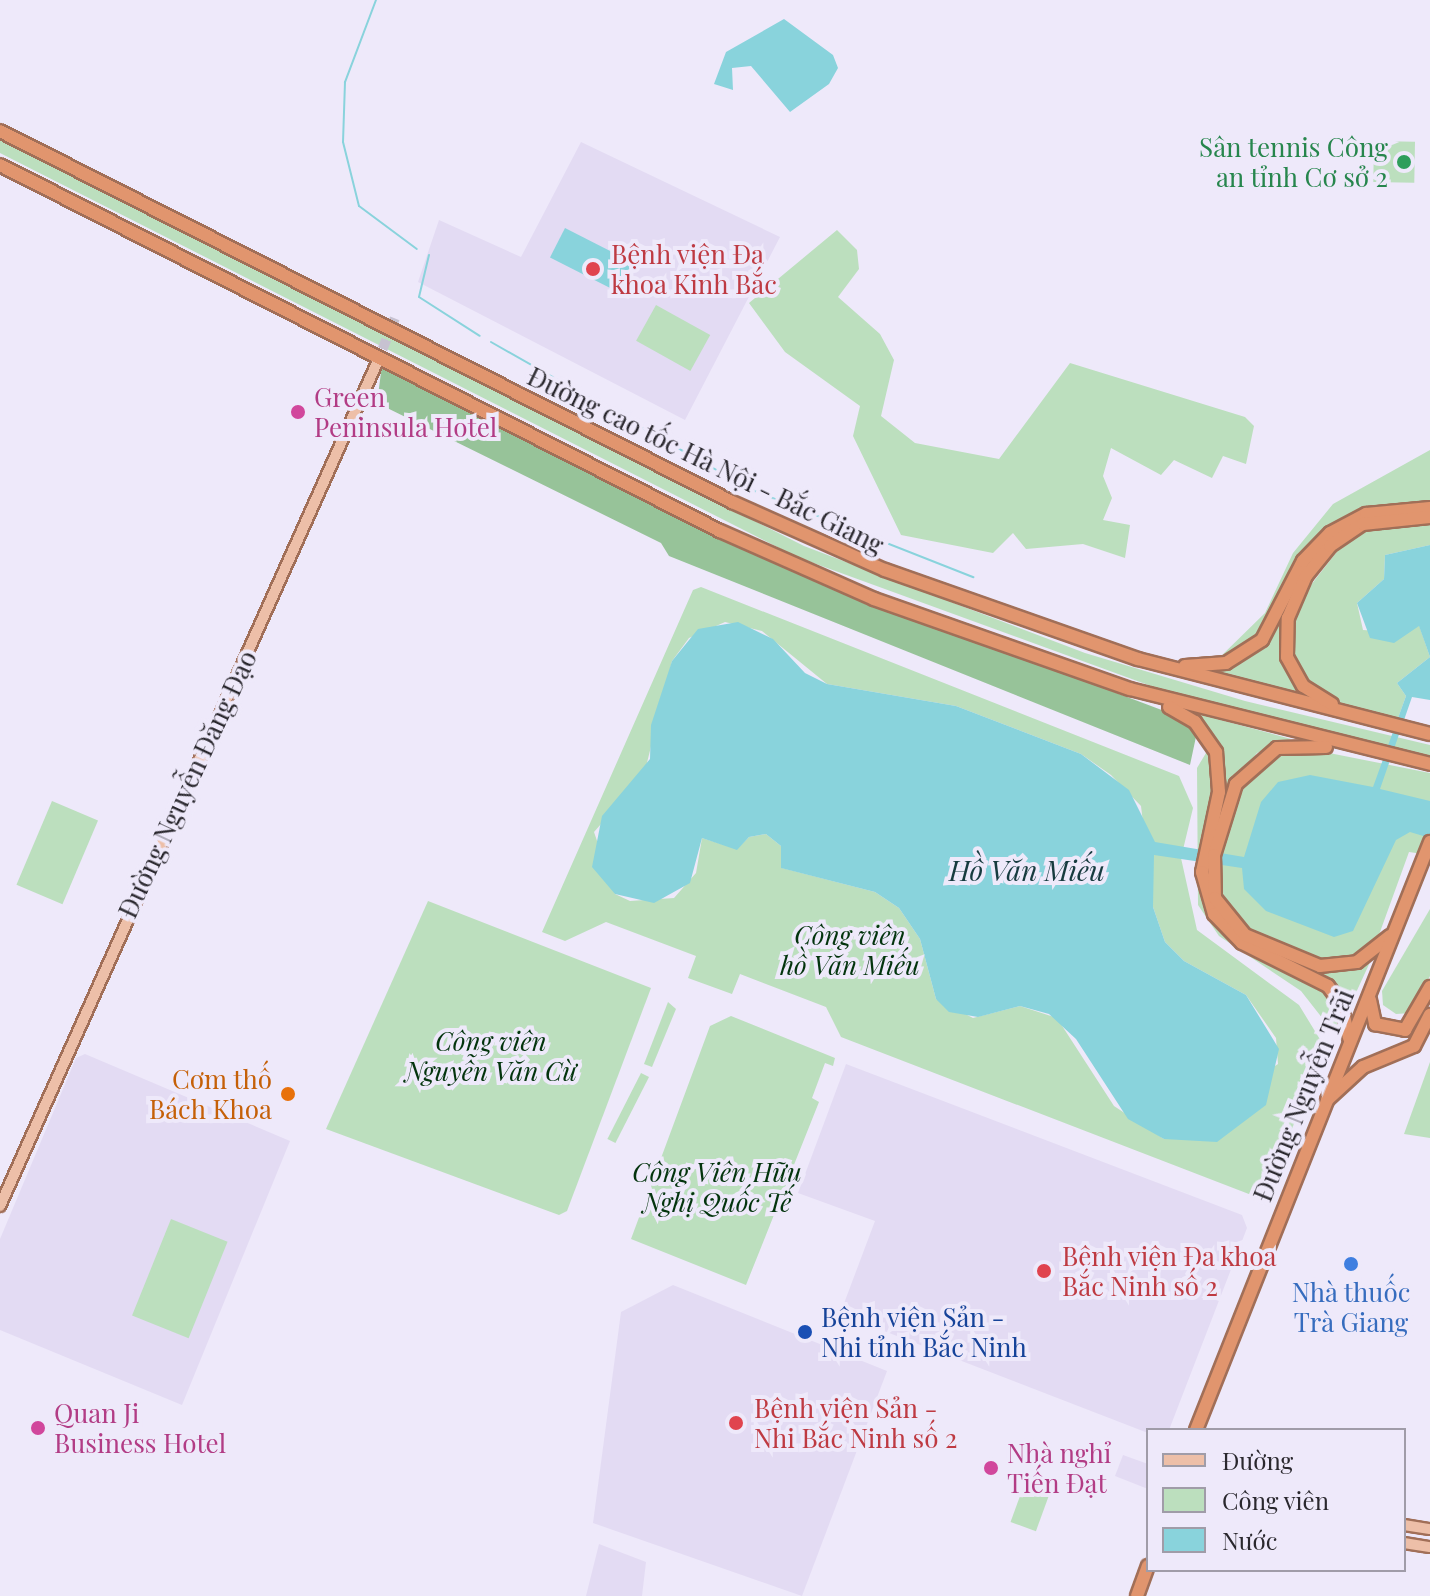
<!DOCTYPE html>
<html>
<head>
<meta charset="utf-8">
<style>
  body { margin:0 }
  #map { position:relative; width:1430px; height:1596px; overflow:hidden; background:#eee9fa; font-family:"Playfair Display",serif }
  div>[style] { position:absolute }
  .built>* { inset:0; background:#e3dbf3 }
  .green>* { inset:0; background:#bcdfbe; transform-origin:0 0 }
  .forest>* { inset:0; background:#97c399 }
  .water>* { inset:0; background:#89d3dc; transform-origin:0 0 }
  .stream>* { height:2px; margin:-1px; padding:0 1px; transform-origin:1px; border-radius:1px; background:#89d3dc }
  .major-tunnel>* { height:10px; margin-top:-5px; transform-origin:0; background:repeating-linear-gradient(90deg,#c7c2d1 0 10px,transparent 0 15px) }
  .roads { filter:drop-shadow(2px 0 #a16f58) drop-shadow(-2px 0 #a16f58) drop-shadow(0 2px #a16f58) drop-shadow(0 -2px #a16f58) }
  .major>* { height:10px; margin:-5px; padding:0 5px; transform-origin:5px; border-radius:5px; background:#edbfa8 }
  .highway>* { height:12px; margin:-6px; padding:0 6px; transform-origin:6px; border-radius:6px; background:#e1956e }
  .dots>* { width:22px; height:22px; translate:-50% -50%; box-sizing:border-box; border:4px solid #eee9fa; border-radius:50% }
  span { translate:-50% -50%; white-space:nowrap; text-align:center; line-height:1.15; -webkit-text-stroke:8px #eee9fa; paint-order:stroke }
  .leisure-label { font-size:26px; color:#27864d }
  .right { translate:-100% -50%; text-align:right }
  .health-label { font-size:26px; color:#be3a42 }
  .left { translate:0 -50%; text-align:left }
  .hotel-label { font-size:26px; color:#b23c85 }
  .street-label { font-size:26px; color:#2a282e }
  .park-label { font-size:26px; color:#03340d; font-style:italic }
  .food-label { font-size:26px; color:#c56008 }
  .shop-label { font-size:26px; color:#366cbe }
  .transit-label { font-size:26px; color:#164399 }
  .water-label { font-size:28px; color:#173b3f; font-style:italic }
  .legend { position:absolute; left:1146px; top:1428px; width:260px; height:144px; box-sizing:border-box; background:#eee9fa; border:2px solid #a09ca8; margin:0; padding:10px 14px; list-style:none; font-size:24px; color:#2a282e }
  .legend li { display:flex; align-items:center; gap:16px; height:40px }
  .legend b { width:40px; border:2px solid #a09ca8 }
</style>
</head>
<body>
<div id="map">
  <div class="built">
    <div style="clip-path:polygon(581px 142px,780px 237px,685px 420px,418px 282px,439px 220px,521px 257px)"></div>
    <div style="clip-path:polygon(85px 1054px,290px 1141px,182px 1405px,0 1330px,0 1239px,76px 1058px)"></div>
    <div style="clip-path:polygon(846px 1064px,1242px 1215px,1247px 1228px,1169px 1430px,1148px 1433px,840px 1314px,875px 1221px,798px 1193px)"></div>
    <div style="clip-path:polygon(673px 1285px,887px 1371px,802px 1596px,593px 1523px,621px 1312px)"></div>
    <div style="clip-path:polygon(1123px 1455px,1148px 1464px,1148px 1489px,1115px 1476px)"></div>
    <div style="clip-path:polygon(599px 1544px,646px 1562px,642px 1596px,586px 1596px)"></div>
  </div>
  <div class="green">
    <div style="clip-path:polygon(0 139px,804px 546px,1085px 653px,1245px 701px,1430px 745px,1430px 757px,1151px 686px,797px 557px,0 153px)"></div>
    <div style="left:1374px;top:141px;width:41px;height:41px;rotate:1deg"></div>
    <div style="clip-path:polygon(837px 230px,857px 250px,859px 269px,838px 297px,880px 334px,894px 360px,881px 416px,915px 443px,999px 459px,1070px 363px,1245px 417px,1254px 426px,1246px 464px,1223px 456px,1212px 478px,1174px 460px,1161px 475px,1111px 448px,1103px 476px,1112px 498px,1103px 520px,1130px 525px,1125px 558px,1083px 544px,1026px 549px,1013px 533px,993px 553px,901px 535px,853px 436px,860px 406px,785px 352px,749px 303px)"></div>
    <div style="left:656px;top:305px;width:62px;height:41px;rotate:29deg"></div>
    <div style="clip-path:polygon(1430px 450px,1430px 504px,1363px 509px,1328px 530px,1252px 646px,1217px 660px,1265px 613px,1293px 553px,1333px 504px)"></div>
    <div style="clip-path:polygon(1430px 523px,1430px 545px,1385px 555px,1384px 579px,1357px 603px,1363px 630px,1407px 633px,1419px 625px,1430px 657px,1397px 683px,1406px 696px,1397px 721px,1337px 703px,1307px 684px,1295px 663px,1291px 626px,1300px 599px,1346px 540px,1370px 527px)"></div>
    <div style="clip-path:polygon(evenodd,701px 587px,1179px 776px,1193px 808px,1181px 858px,1197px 930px,1299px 1005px,1324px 1046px,1268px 1191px,1254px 1196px,841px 1037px,826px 1007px,740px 974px,732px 994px,688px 978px,696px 956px,606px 922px,565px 941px,542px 932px,693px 590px,701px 587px,725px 622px,762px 631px,827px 684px,956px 706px,1081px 754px,1111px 775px,1141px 806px,1153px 907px,1165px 942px,1184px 961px,1246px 995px,1276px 1038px,1278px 1064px,1164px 1139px,1114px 1106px,1057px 1018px,1020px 1006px,973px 1018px,936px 999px,920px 939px,899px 908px,875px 892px,782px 868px,781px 846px,766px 834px,749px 837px,737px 849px,702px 838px,696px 873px,674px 898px,630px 901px,615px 894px,594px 832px,644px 775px,672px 661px,689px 638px,725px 622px)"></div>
    <div style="clip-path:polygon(1281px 621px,1289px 674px,1311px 703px,1203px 673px,1249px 656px)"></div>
    <div style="clip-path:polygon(1195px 713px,1291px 739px,1257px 753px,1224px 796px,1223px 753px)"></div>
    <div style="clip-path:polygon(1209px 748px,1216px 779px,1198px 876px,1206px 908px,1240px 947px,1317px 983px,1336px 1003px,1342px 1021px,1334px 1033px,1301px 991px,1219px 936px,1198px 905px,1197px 768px)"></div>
    <div style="clip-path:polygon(1280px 751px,1319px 751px,1430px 773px,1430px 855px,1409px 852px,1376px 943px,1362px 955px,1319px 961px,1253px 935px,1222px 903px,1215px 870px,1237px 788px)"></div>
    <div style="left:52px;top:801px;width:50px;height:91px;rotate:23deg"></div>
    <div style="clip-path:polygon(428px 901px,651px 988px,567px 1211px,559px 1215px,326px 1129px)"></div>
    <div style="clip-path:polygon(1430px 909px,1430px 976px,1411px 1013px,1396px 1014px,1383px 1005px,1382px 991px)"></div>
    <div style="clip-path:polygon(1371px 960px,1348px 1010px,1329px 981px,1302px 964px,1342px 972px)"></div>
    <div style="clip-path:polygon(668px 1002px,676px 1009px,652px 1067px,644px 1064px)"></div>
    <div style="clip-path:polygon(731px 1016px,835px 1058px,833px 1066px,825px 1063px,812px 1098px,819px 1102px,746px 1285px,631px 1239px,710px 1026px)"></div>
    <div style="clip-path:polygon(1430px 1062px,1430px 1138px,1404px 1134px)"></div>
    <div style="left:641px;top:1073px;width:9px;height:74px;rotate:27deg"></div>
    <div style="left:171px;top:1219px;width:61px;height:104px;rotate:22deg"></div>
    <div style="left:1028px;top:1474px;width:27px;height:51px;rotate:20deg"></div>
  </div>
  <div class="forest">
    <div style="clip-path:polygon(382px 365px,835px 587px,1175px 715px,1197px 732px,1190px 765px,669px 556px,661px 543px,377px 403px)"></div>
  </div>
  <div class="water">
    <div style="clip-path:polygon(784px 19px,833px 55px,838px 68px,829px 84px,790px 112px,751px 66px,732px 68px,733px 90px,714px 84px,726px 52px)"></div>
    <div style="left:565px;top:228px;width:78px;height:33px;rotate:27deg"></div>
    <div style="clip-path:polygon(1430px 545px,1430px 700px,1412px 697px,1380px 789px,1430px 801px,1430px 838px,1410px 832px,1396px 840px,1353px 931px,1334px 937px,1266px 911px,1244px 889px,1242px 868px,1154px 855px,1153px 907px,1165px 942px,1184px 961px,1246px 995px,1279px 1049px,1266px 1105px,1217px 1142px,1164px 1139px,1128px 1119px,1076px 1039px,1049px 1014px,1020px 1006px,978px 1017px,949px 1012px,936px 999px,920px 939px,899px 908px,875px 892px,781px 868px,781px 846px,766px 834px,749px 837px,737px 850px,702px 838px,690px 883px,654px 903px,615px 894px,592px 867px,602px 816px,650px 759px,651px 725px,672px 661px,698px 629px,738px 622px,773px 639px,805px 673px,827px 684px,956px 706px,1081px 754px,1129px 790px,1155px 842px,1244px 857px,1261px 802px,1278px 782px,1310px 775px,1373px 787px,1406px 696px,1397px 683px,1430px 657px,1419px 626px,1394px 643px,1370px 638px,1357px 603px,1384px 579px,1385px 555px)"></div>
  </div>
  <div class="stream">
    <div style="left:376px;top:0;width:88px;rotate:110.7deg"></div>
    <div style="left:345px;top:82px;width:60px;rotate:91.9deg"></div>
    <div style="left:343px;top:142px;width:66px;rotate:76deg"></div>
    <div style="left:359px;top:206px;width:72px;rotate:36.6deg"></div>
    <div style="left:429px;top:255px;width:43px;rotate:103.4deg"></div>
    <div style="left:419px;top:297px;width:72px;rotate:32.6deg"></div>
    <div style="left:491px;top:342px;width:300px;rotate:29.6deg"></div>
    <div style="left:752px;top:490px;width:238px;rotate:21.5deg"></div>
  </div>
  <div class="major-tunnel">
    <div style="left:377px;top:363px;width:48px;rotate:-68.2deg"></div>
  </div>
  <div class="roads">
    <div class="major">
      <div style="left:0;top:1206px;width:923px;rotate:-65.91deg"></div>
      <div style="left:1404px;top:1525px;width:26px;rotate:9deg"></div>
      <div style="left:1404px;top:1543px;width:26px;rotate:9deg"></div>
    </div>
    <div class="highway">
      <div style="left:0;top:131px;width:821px;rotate:26.88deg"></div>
      <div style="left:732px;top:502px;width:167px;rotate:24deg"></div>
      <div style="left:885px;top:570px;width:268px;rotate:19.4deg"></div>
      <div style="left:1138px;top:659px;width:301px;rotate:14.4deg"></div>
      <div style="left:0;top:165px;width:808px;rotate:26.95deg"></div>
      <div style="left:720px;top:531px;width:168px;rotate:23.8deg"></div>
      <div style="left:874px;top:599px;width:271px;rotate:19.4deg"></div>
      <div style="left:1130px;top:689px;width:309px;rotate:14deg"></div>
      <div style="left:1185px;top:666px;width:41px;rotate:-4.2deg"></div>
      <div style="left:1226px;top:663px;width:43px;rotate:-32.6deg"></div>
      <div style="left:1262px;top:640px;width:89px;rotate:-62.6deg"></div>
      <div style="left:1303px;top:561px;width:39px;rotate:-46deg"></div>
      <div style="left:1330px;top:533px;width:41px;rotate:-27.8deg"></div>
      <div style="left:1366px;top:514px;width:64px;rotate:-5.4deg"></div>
      <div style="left:1332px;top:704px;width:34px;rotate:-148deg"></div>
      <div style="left:1303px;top:686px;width:33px;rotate:-119deg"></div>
      <div style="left:1287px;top:657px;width:39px;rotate:-89deg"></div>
      <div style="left:1288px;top:618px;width:46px;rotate:-66.8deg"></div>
      <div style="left:1306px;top:576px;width:38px;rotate:-51deg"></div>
      <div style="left:1330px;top:546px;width:40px;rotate:-34deg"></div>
      <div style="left:1363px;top:524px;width:67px;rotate:-6deg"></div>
      <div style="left:1169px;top:707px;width:30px;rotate:30deg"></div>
      <div style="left:1195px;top:722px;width:37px;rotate:55deg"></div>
      <div style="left:1216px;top:752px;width:40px;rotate:85.7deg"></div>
      <div style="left:1219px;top:792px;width:82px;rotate:102deg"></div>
      <div style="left:1202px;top:872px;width:44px;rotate:74.1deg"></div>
      <div style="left:1214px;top:914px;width:40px;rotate:46deg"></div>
      <div style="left:1242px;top:943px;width:96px;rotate:26.6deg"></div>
      <div style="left:1328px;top:986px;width:21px;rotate:53deg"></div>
      <div style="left:1341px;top:1003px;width:36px;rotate:77deg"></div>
      <div style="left:1326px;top:747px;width:49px;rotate:178.8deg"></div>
      <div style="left:1277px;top:748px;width:55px;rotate:138.7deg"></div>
      <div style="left:1236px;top:784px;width:74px;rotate:107.2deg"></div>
      <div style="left:1214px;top:855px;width:43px;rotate:88.7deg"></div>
      <div style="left:1215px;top:898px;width:48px;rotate:51deg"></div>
      <div style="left:1245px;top:935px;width:81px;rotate:22.5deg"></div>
      <div style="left:1320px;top:966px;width:37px;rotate:-6deg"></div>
      <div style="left:1357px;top:962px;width:42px;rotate:-38.2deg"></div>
      <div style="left:1370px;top:1000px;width:25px;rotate:78deg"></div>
      <div style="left:1375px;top:1024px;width:31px;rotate:11deg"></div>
      <div style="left:1405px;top:1030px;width:50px;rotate:-59.8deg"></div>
      <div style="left:1327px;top:1100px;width:49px;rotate:-42.5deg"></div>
      <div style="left:1363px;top:1067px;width:55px;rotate:-22.4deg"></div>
      <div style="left:1414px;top:1046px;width:35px;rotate:-63deg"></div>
      <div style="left:1196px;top:1430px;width:633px;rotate:-68.3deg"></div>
      <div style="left:1137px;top:1596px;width:32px;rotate:-70deg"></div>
    </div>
  </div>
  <div class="dots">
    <div style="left:1404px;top:162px;background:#2e9e5b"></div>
    <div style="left:593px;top:269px;background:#e0444e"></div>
    <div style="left:298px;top:412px;background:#d1479c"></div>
    <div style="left:288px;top:1094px;background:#e8710a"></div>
    <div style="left:1351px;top:1264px;background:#3f7fe0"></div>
    <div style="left:1044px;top:1271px;background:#e0444e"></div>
    <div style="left:805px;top:1332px;background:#1a4fb4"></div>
    <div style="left:736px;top:1423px;background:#e0444e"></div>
    <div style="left:38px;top:1428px;background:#d1479c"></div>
    <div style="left:991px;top:1468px;background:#d1479c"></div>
  </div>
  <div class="leisure-label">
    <span class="right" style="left:1388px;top:162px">Sân tennis Công<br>an tỉnh Cơ sở 2</span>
  </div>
  <div class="health-label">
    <span class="left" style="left:611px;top:269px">Bệnh viện Đa<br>khoa Kinh Bắc</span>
    <span class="left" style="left:1062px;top:1271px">Bệnh viện Đa khoa<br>Bắc Ninh số 2</span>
    <span class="left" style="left:754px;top:1423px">Bệnh viện Sản -<br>Nhi Bắc Ninh số 2</span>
  </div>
  <div class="hotel-label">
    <span class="left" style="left:314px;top:412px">Green<br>Peninsula Hotel</span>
    <span class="left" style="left:54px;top:1428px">Quan Ji<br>Business Hotel</span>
    <span class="left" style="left:1007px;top:1468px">Nhà nghỉ<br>Tiến Đạt</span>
  </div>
  <div class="street-label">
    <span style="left:706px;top:460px;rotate:26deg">Đường cao tốc Hà Nội - Bắc Giang</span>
    <span style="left:187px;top:784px;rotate:-65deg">Đường Nguyễn Đăng Đạo</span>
    <span style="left:1303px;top:1095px;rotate:-68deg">Đường Nguyễn Trãi</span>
  </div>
  <div class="park-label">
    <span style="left:850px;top:950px">Công viên<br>hồ Văn Miếu</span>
    <span style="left:491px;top:1056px">Công viên<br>Nguyễn Văn Cừ</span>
    <span style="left:717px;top:1187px">Công Viên Hữu<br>Nghị Quốc Tế</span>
  </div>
  <div class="food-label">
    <span class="right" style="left:272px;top:1094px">Cơm thố<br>Bách Khoa</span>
  </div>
  <div class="shop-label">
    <span style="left:1351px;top:1307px">Nhà thuốc<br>Trà Giang</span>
  </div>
  <div class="transit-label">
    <span class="left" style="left:821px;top:1332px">Bệnh viện Sản -<br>Nhi tỉnh Bắc Ninh</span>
  </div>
  <div class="water-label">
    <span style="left:1027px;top:870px">Hồ Văn Miếu</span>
  </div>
  <ul class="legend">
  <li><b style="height:10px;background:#edbfa8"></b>Đường</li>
  <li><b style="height:22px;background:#bcdfbe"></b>Công viên</li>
  <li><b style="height:22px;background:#89d3dc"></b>Nước</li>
  </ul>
</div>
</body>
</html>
